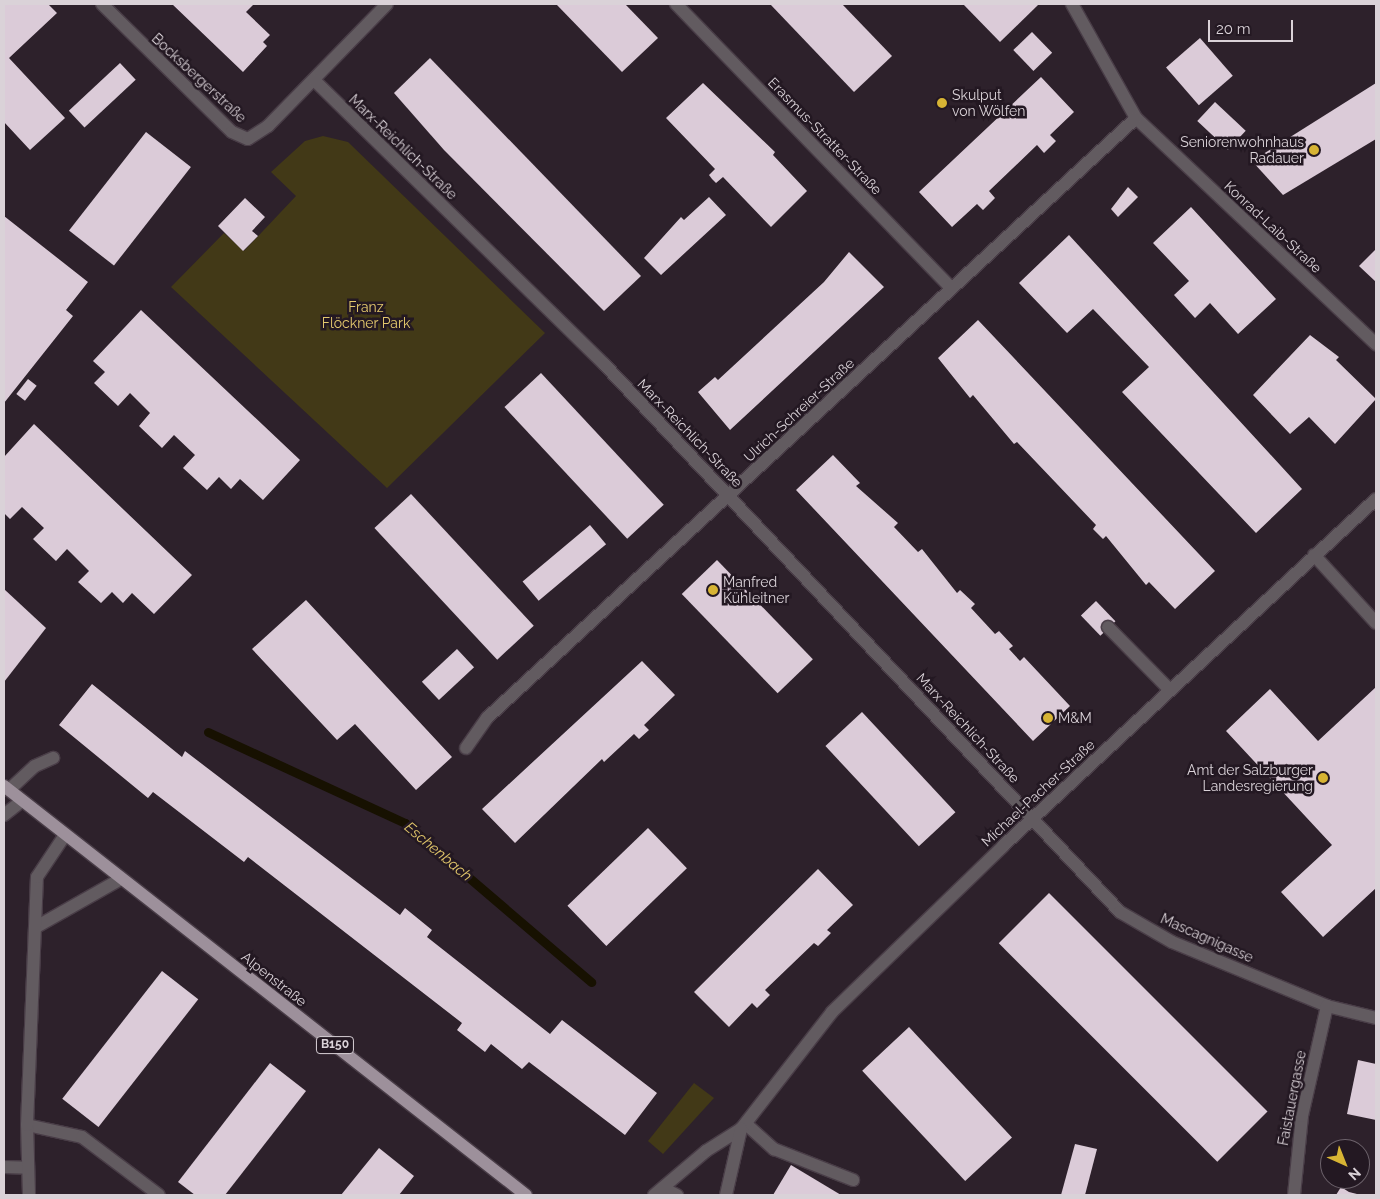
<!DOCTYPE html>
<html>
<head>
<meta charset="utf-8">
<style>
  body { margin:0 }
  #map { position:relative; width:1380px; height:1199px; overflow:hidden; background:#2d212b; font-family:Raleway,sans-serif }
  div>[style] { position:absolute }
  .green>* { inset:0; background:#423917 }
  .stream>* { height:9px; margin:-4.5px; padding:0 4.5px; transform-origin:4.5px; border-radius:4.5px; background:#171101 }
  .building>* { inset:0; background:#dbcbd8; transform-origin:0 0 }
  .roads { filter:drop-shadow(1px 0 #493d47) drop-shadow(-1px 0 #493d47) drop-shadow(0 1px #493d47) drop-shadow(0 -1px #493d47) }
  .lane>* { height:12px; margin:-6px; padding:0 6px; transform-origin:6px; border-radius:6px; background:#625b60 }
  .street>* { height:12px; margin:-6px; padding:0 6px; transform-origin:6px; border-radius:6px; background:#625b60 }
  .primary>* { height:12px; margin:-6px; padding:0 6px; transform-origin:6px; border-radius:6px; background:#9d909b }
  .dots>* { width:14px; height:14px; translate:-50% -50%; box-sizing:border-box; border:2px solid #231822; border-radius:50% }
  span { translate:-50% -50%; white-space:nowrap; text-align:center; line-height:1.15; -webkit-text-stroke:5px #231822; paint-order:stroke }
  .shield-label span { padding:1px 4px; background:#231822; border:1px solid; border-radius:4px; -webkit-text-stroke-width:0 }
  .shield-label { font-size:12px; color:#dad2d8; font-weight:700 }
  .street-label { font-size:14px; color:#dad2d8 }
  .poi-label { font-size:14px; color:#dad2d8 }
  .left { translate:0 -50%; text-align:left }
  .right { translate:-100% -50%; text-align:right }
  .park-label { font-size:14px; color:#e4c96d }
  .water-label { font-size:15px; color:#e0c56a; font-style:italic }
  .frame { position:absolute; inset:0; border:5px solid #dad2d8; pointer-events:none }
  .north { position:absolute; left:1320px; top:1139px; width:50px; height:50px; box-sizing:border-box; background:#231822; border:1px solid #6c626b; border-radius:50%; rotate:136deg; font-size:14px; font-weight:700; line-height:20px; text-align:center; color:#dad2d8 }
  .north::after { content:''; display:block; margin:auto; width:18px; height:22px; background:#d7b434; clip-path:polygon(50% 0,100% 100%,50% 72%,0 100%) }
  .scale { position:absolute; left:1208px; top:20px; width:85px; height:22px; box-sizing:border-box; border:2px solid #dad2d8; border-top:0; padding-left:6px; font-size:15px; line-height:18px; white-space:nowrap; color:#dad2d8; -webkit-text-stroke:4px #231822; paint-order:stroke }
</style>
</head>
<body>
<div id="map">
  <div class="green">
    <div style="clip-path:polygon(323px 136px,348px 142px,545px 333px,387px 488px,171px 287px,224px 233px,244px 251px,296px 196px,271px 172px,305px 141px)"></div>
    <div style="clip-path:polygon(694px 1083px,714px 1098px,663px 1154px,648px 1141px)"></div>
  </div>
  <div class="stream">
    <div style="left:208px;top:732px;width:217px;rotate:24.8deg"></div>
    <div style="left:405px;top:823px;width:245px;rotate:40.5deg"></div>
  </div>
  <div class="building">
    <div style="clip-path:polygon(4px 4px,48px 4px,57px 13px,9px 58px,65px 118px,30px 150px,4px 122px)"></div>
    <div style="clip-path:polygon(172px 4px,254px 4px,246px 12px,270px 35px,263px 42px,267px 46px,243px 72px)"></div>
    <div style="clip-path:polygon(556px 4px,625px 4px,658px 38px,622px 72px)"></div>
    <div style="clip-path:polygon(770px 4px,842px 4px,892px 56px,854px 92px)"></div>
    <div style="clip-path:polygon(963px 4px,1037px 4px,1038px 5px,1000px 42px)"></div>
    <div style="left:1032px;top:32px;width:29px;height:26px;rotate:46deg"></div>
    <div style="left:1200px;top:38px;width:50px;height:45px;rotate:49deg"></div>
    <div style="clip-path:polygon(430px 58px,641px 276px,604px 311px,444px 150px,394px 93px)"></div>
    <div style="left:120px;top:63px;width:23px;height:70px;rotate:47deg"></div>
    <div style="clip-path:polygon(1041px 77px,1074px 112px,1050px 135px,1056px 141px,1044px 153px,1037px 145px,989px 191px,995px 198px,983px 210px,977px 204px,952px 227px,919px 192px)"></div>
    <div style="clip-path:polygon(703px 83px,775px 152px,773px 155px,807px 191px,771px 227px,723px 177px,716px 183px,712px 179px,709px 175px,715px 169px,666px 118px)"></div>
    <div style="clip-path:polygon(1376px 83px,1376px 139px,1283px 195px,1252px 161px)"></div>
    <div style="left:1215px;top:102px;width:42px;height:26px;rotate:43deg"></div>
    <div style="left:146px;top:132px;width:57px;height:125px;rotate:38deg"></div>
    <div style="clip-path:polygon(1128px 187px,1138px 197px,1118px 217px,1111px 209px)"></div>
    <div style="clip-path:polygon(709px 197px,726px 215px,661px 275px,644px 258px,681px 217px,684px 220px)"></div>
    <div style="clip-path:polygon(245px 198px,265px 217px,252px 231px,258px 236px,243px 251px,218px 226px)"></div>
    <div style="clip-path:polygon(1191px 207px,1276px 299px,1238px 334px,1210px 303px,1195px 318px,1174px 295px,1189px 281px,1153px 243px)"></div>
    <div style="clip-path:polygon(4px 216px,88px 282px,66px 310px,73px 316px,4px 403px)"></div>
    <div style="clip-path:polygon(1069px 235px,1302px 489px,1256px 533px,1122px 392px,1149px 367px,1093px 309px,1067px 333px,1019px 283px)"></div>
    <div style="clip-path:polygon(1376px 249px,1376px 282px,1359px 266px)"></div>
    <div style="clip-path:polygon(849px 252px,884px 287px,730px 430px,698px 392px,715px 377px,718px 380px,824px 282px)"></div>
    <div style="clip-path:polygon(141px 310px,300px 460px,263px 500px,240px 479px,231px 489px,219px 477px,207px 490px,183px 468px,195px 455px,174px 435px,162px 448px,139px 426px,150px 413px,130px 393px,118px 406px,94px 383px,105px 372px,93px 361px)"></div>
    <div style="clip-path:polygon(978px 320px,1215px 571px,1175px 609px,1149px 582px,1146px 585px,1106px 536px,1103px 539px,1093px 529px,1096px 525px,1017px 442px,1014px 444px,973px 395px,970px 398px,938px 358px)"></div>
    <div style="clip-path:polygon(1310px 335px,1339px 357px,1336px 360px,1376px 399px,1335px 444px,1309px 417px,1290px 434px,1253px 395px)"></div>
    <div style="left:541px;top:373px;width:180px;height:50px;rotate:47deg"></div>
    <div style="left:28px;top:379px;width:11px;height:19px;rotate:38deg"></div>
    <div style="clip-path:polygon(34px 424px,192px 575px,154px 614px,132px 593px,123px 603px,112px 592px,101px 603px,78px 582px,89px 571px,67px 549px,56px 561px,33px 539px,44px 528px,22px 507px,10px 519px,4px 513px,4px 457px)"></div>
    <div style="clip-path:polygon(833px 455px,860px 483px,856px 486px,898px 523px,894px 527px,918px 552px,922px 549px,957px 593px,960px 590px,975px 604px,971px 608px,995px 634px,999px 631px,1013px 646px,1009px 649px,1020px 661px,1024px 657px,1070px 706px,1033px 741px,796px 490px)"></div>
    <div style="left:411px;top:494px;width:180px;height:50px;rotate:47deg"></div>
    <div style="left:590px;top:525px;width:25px;height:88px;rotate:50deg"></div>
    <div style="left:717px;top:560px;width:138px;height:49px;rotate:46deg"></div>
    <div style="clip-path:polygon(4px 589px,46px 628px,4px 682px)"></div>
    <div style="clip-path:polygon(306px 600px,452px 757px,416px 790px,355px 724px,337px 740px,252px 649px)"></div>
    <div style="left:1096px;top:601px;width:28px;height:21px;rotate:46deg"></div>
    <div style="left:457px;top:649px;width:25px;height:48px;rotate:47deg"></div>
    <div style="clip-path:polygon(642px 661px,675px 695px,644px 725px,649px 730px,639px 739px,634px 734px,604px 762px,602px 759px,515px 843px,482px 809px)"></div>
    <div style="clip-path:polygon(92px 684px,182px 757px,185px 751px,400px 915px,405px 908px,432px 930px,427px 937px,550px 1034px,562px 1020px,657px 1093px,625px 1135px,529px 1062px,522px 1069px,491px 1044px,485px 1052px,457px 1030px,462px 1023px,248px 857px,244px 862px,153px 792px,148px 798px,59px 725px)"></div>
    <div style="clip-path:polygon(1376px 687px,1376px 888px,1323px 937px,1281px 892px,1332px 845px,1226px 731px,1270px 689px,1318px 741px)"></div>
    <div style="left:862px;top:712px;width:137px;height:50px;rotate:47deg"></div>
    <div style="left:648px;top:828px;width:56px;height:112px;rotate:46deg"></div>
    <div style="clip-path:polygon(818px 869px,853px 905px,827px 930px,831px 933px,818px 946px,814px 943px,765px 990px,770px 995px,757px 1008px,752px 1003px,729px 1027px,694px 992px)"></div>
    <div style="left:1049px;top:893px;width:309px;height:71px;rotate:45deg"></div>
    <div style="left:162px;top:971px;width:46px;height:162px;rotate:38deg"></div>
    <div style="left:909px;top:1027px;width:151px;height:64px;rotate:47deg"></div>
    <div style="clip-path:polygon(1358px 1060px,1376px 1064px,1376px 1120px,1347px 1114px)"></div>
    <div style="clip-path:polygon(270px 1063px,306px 1091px,225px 1195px,195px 1195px,178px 1182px)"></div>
    <div style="clip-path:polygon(1075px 1144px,1097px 1149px,1085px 1195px,1061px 1195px)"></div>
    <div style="clip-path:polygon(379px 1148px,414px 1176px,399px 1195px,341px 1195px)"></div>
    <div style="clip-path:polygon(791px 1165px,841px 1195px,773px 1195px)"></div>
    <div style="clip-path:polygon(1341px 1187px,1349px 1192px,1361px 1195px,1336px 1195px)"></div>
  </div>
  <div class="roads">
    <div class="lane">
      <div style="left:1314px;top:555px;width:92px;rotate:47.6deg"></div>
      <div style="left:1108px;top:627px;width:88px;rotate:45.5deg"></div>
      <div style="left:9px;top:790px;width:35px;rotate:-43deg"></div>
      <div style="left:35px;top:766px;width:20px;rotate:-24deg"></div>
      <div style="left:746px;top:1124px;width:38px;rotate:42deg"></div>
      <div style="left:774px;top:1149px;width:85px;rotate:21.4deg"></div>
    </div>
    <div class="street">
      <div style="left:102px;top:4px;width:182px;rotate:44.6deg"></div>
      <div style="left:232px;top:132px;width:17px;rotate:24deg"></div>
      <div style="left:248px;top:139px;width:24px;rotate:-33deg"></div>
      <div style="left:268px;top:126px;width:170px;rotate:-45.7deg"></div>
      <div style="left:676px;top:4px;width:395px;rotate:45.9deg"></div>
      <div style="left:1072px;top:4px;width:131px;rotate:60.7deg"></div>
      <div style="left:1136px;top:118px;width:330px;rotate:43.3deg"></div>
      <div style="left:314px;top:80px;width:406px;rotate:44.4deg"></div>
      <div style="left:604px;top:364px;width:753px;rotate:46.72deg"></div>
      <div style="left:1120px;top:912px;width:60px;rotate:30deg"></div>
      <div style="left:1172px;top:942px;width:168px;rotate:22.4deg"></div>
      <div style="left:1327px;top:1006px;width:50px;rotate:13.8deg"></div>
      <div style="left:466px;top:748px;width:37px;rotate:-55deg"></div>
      <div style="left:487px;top:718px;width:884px;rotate:-42.75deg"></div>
      <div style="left:4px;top:815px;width:23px;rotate:-38deg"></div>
      <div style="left:36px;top:927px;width:98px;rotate:-29.5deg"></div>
      <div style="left:27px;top:1125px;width:56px;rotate:12.3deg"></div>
      <div style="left:82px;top:1137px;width:96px;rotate:37deg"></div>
      <div style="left:4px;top:1167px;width:24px;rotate:2deg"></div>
      <div style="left:663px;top:1188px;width:16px;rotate:27deg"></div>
      <div style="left:29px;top:1195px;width:70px;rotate:-91.6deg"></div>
      <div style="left:27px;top:1125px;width:248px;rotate:-87.7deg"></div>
      <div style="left:37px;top:877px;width:50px;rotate:-56.3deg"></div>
      <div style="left:654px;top:1195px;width:68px;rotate:-40.2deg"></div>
      <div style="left:706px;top:1151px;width:41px;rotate:-32.2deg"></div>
      <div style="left:741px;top:1129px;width:148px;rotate:-52.1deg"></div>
      <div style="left:832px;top:1012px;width:238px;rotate:-44.1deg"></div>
      <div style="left:1003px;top:846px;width:509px;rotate:-42.93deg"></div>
      <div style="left:726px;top:1195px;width:68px;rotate:-77.2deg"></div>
      <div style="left:1294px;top:1195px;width:79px;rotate:-84.2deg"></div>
      <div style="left:1302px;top:1116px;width:113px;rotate:-77.2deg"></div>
    </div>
    <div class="primary">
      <div style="left:4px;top:786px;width:663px;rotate:38.08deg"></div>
    </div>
  </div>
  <div class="dots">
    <div style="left:942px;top:103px;background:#d7b434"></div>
    <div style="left:1314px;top:150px;background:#d7b434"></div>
    <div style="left:713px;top:590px;background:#d7b434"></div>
    <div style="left:1048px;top:718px;background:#d7b434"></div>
    <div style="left:1323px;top:778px;background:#d7b434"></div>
  </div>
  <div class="shield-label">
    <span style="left:335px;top:1045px">B150</span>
  </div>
  <div class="street-label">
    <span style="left:199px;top:78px;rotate:43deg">Bocksbergerstraße</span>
    <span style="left:825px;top:136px;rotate:46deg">Erasmus-Stratter-Straße</span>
    <span style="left:403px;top:147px;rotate:44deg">Marx-Reichlich-Straße</span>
    <span style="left:1273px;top:227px;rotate:43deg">Konrad-Laib-Straße</span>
    <span style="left:799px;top:410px;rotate:-43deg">Ulrich-Schreier-Straße</span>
    <span style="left:690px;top:433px;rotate:46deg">Marx-Reichlich-Straße</span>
    <span style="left:968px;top:728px;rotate:47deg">Marx-Reichlich-Straße</span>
    <span style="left:1038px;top:793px;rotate:-43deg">Michael-Pacher-Straße</span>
    <span style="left:1207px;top:938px;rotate:24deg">Mascagnigasse</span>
    <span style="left:274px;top:979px;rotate:38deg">Alpenstraße</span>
    <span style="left:1292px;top:1098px;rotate:-79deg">Faistauergasse</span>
  </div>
  <div class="poi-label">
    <span class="left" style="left:952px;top:103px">Skulput<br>von Wölfen</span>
    <span class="right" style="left:1304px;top:150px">Seniorenwohnhaus<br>Radauer</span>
    <span class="left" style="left:723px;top:590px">Manfred<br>Kühleitner</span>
    <span class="left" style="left:1058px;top:718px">M&amp;M</span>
    <span class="right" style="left:1313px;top:778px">Amt der Salzburger<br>Landesregierung</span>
  </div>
  <div class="park-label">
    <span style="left:366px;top:315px">Franz<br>Flöckner Park</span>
  </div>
  <div class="water-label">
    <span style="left:438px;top:852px;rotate:40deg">Eschenbach</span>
  </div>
  <div class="frame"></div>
  <div class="north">N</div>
  <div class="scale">20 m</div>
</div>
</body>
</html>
